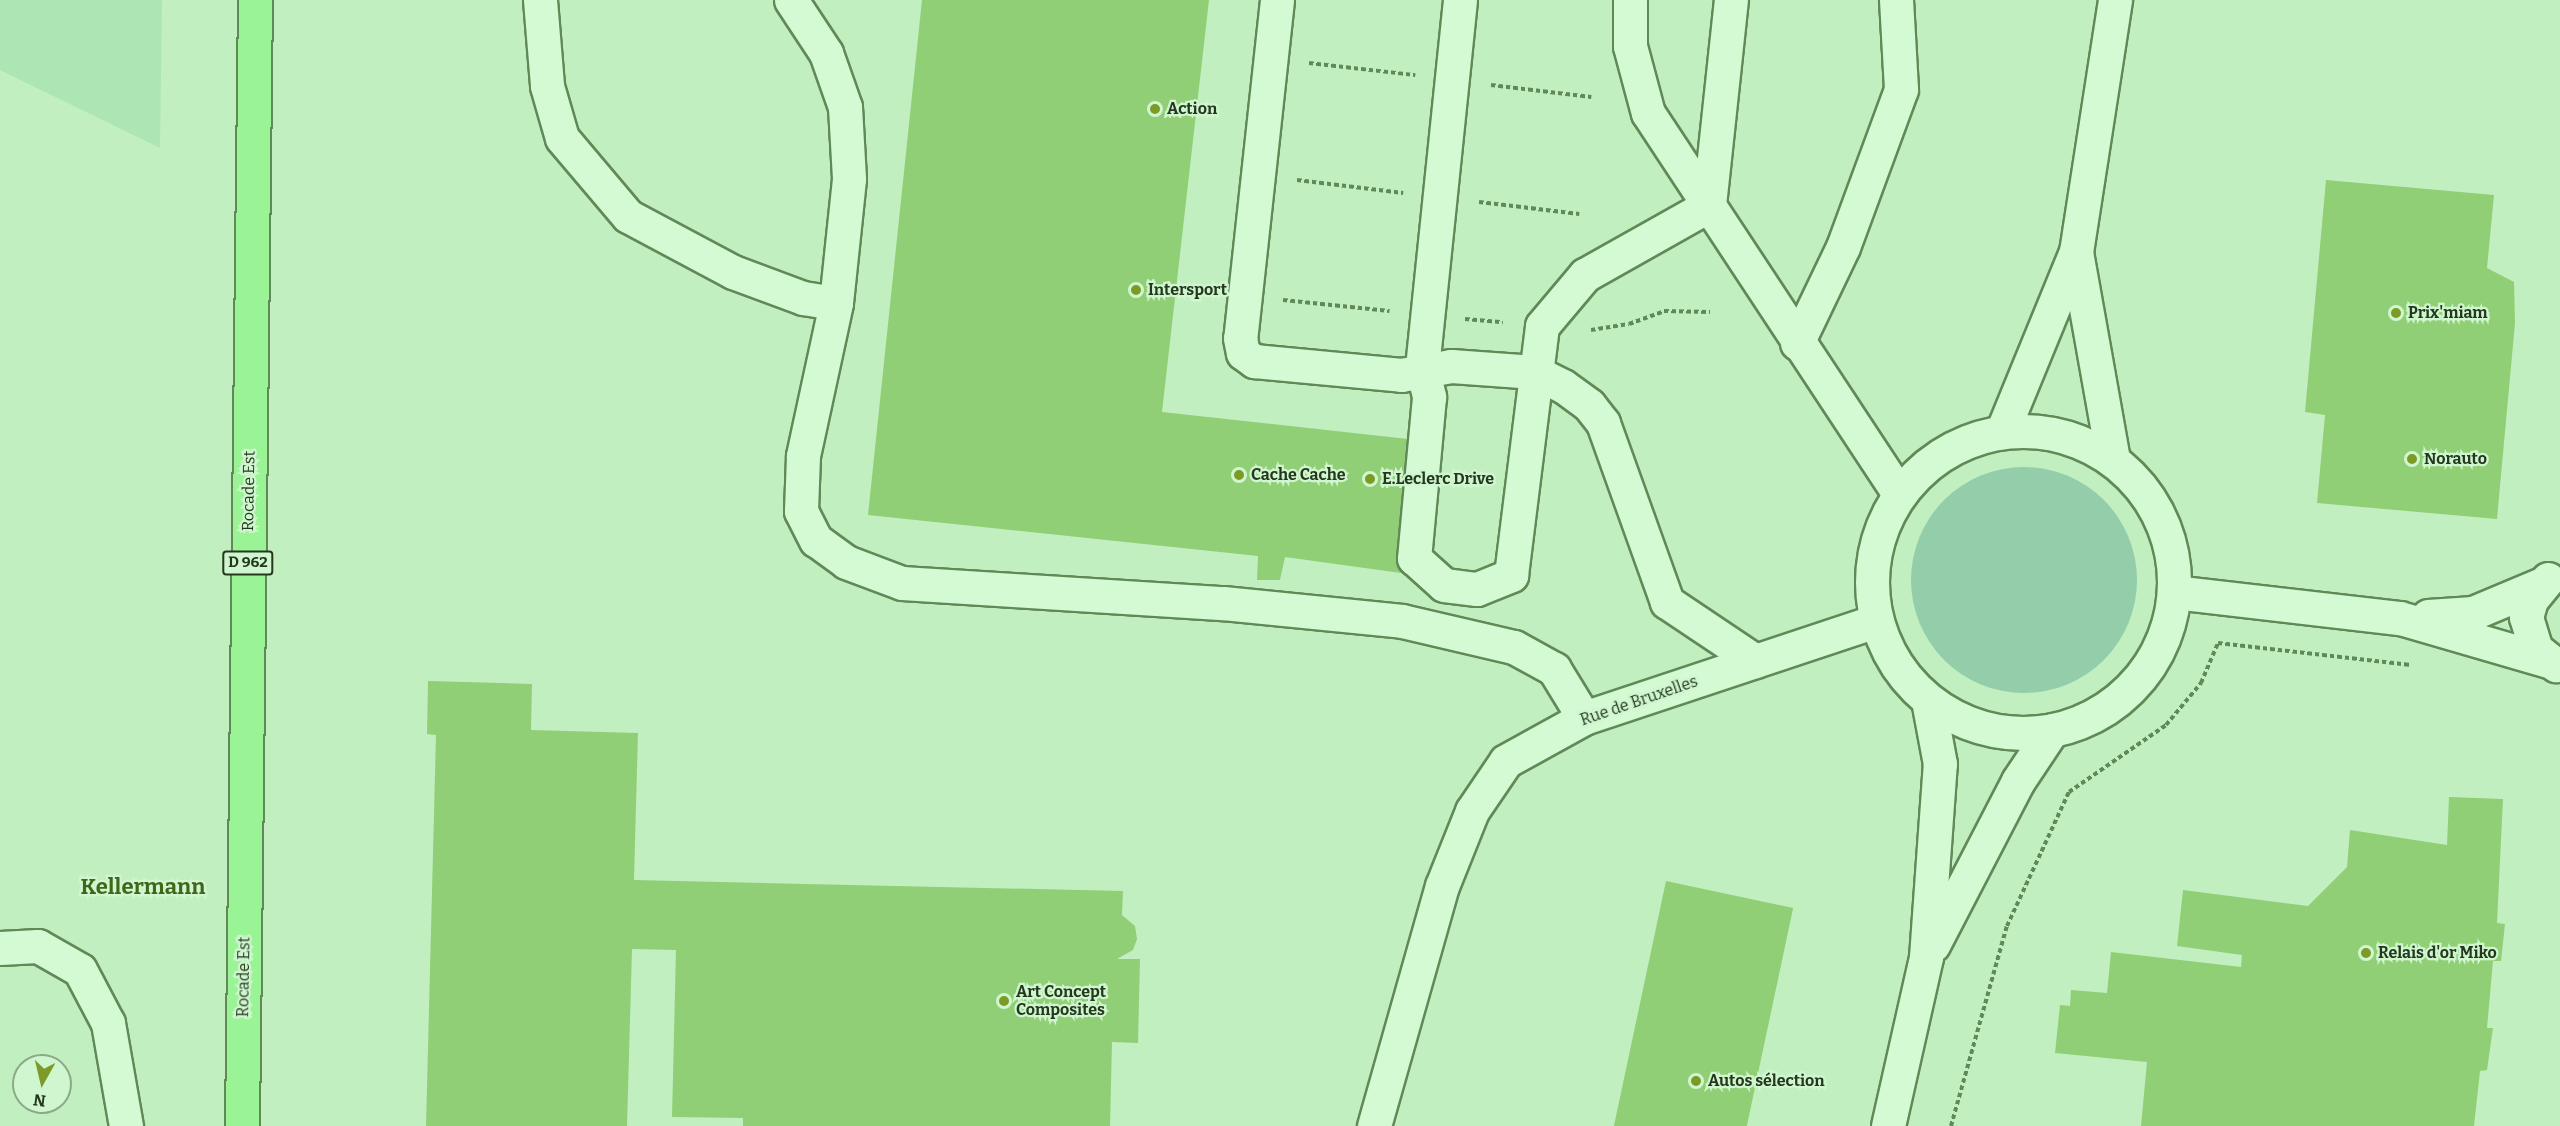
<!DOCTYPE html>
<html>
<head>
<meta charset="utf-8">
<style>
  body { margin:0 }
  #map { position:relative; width:2560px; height:1126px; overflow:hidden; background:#c1efc0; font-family:Bitter,serif }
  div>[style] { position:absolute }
  .farmland>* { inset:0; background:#ade5b4 }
  .green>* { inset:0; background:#94cdaa }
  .round { border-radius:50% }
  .building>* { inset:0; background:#90cf75; transform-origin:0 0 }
  .path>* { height:4px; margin-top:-2px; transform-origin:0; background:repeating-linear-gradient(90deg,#618957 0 4.5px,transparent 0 7.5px) }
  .roads { filter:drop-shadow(2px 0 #618957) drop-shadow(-2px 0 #618957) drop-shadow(0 2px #618957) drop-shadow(0 -2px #618957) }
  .minor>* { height:33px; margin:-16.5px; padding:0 16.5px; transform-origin:16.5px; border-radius:16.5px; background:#d4fad4 }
  .minor>.ring { margin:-16.5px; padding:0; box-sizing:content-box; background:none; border:33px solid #d4fad4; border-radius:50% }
  .major>* { height:33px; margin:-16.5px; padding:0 16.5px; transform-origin:16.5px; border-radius:16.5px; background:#9af496 }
  .dots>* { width:16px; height:16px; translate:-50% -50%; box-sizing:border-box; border:3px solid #d0f6d0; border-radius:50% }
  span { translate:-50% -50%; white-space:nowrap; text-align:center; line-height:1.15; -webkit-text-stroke:4.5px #d0f6d0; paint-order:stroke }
  .shield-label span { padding:2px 4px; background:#d0f6d0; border:2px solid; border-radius:4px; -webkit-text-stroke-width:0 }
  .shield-label { font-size:15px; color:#23381c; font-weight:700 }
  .poi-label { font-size:16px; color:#23381c; font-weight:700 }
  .left { translate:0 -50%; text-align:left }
  .street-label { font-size:16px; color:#23381c }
  .district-label { font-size:22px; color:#41661a; font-weight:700 }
  .north { position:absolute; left:12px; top:1054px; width:60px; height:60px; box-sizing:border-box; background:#d0f6d0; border:2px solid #8baa88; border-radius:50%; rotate:188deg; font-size:16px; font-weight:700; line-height:24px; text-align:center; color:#23381c }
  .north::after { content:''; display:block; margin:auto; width:21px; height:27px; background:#7b9a26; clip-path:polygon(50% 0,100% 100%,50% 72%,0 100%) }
</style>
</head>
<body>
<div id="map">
  <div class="farmland">
    <div style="clip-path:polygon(0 0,162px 0,160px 148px,0 70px)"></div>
  </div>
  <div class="green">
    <div class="round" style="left:1911px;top:467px;width:226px;height:226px"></div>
  </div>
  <div class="building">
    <div style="clip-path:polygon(922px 0,1209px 0,1162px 412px,1417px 440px,1401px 573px,1285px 557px,1280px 580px,1257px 580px,1258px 556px,868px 515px)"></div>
    <div style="clip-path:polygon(2326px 180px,2494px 195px,2487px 268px,2514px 282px,2515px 323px,2497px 519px,2317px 503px,2325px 415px,2305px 412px)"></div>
    <div style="clip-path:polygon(428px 681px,532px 684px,531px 730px,638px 733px,634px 880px,1123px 891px,1122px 915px,1135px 926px,1137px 939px,1133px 950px,1117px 959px,1140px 959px,1138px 1043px,1112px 1042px,1110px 1126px,743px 1126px,743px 1118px,672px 1117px,676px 950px,632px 949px,627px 1126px,426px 1126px,436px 735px,427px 734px)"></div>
    <div style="clip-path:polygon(2449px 797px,2503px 799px,2497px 923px,2505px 924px,2501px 961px,2493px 961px,2487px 1028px,2493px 1028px,2487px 1070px,2480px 1071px,2474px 1126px,2141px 1126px,2147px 1062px,2055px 1053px,2060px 1005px,2070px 1006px,2071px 990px,2107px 993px,2111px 952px,2241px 967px,2242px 955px,2177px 946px,2183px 890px,2308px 906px,2347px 867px,2350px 830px,2447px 845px)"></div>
    <div style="left:1666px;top:881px;width:130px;height:251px;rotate:12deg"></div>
  </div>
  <div class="path">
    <div style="left:1309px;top:63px;width:107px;rotate:6.5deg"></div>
    <div style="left:1491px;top:85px;width:101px;rotate:6.8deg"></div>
    <div style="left:1297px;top:180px;width:107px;rotate:7deg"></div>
    <div style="left:1479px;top:202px;width:101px;rotate:6.8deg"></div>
    <div style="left:1283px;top:300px;width:107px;rotate:5.9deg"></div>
    <div style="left:1465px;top:319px;width:38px;rotate:5deg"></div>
    <div style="left:1591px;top:330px;width:38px;rotate:-9deg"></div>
    <div style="left:1629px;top:324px;width:37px;rotate:-20deg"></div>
    <div style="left:1664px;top:311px;width:46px;rotate:1.2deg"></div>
    <div style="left:1951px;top:1126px;width:208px;rotate:-74.4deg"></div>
    <div style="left:2007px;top:926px;width:148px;rotate:-65.2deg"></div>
    <div style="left:2069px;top:792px;width:118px;rotate:-34.6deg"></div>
    <div style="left:2166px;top:725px;width:55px;rotate:-50.2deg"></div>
    <div style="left:2201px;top:683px;width:43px;rotate:-67deg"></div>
    <div style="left:2218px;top:643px;width:194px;rotate:6.5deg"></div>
  </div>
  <div class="roads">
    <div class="minor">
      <div style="left:540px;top:0;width:86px;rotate:85.3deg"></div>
      <div style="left:547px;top:86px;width:54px;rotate:73.9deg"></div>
      <div style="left:562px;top:138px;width:102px;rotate:49.8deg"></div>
      <div style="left:628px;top:216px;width:119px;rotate:28.1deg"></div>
      <div style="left:733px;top:272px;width:75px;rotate:20.4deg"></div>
      <div style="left:803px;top:298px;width:33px;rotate:9deg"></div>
      <div style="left:791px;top:0;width:64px;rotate:56.6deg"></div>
      <div style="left:826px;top:53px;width:57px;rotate:70.6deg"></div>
      <div style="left:845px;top:107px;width:72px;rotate:86.8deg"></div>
      <div style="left:849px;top:179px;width:125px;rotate:96deg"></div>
      <div style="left:836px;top:303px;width:157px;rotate:102.2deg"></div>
      <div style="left:803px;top:456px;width:55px;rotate:92.1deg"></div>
      <div style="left:801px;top:511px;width:33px;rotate:63deg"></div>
      <div style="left:816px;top:540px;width:37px;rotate:36deg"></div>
      <div style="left:846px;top:562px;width:60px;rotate:20.6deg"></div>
      <div style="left:902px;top:583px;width:322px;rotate:3.6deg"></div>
      <div style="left:1223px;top:603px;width:180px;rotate:5.7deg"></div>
      <div style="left:1402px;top:621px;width:115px;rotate:13.1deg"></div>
      <div style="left:1514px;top:647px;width:46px;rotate:28.8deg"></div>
      <div style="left:1554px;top:669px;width:57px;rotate:58.5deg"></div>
      <div style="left:1277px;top:0;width:340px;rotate:96.2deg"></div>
      <div style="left:1240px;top:338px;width:15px;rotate:79deg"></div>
      <div style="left:1243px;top:353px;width:14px;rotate:36deg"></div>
      <div style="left:1254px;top:361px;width:148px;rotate:5.4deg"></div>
      <div style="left:1401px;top:375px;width:51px;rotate:-10.2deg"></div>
      <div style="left:1451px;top:366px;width:84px;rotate:4.1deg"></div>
      <div style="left:1535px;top:372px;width:31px;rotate:27deg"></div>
      <div style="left:1563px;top:386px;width:32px;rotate:36deg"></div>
      <div style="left:1589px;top:405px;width:23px;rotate:52deg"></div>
      <div style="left:1603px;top:423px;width:190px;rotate:70.3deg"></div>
      <div style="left:1667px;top:602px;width:106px;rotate:33.8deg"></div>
      <div style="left:1460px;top:0;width:370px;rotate:95.9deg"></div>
      <div style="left:1422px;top:368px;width:30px;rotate:76deg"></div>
      <div style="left:1429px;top:397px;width:162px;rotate:95.3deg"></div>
      <div style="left:1414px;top:558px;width:40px;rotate:42deg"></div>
      <div style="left:1444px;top:585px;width:33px;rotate:7deg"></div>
      <div style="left:1477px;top:589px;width:37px;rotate:-22deg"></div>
      <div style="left:1511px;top:575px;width:251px;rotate:-82.9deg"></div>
      <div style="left:1542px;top:326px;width:67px;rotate:-49.9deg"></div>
      <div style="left:1585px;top:275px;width:142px;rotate:-29.4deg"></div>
      <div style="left:1709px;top:205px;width:206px;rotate:-83.9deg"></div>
      <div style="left:1630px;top:0;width:46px;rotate:90deg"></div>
      <div style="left:1630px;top:46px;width:69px;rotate:75deg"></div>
      <div style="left:1648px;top:113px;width:456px;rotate:56.6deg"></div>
      <div style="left:2076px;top:252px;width:211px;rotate:79.9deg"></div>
      <div style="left:1797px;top:343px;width:106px;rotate:-64.4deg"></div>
      <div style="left:1843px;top:247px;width:168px;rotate:-69.8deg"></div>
      <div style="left:1901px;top:89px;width:89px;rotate:-93.2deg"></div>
      <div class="ring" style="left:1872px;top:431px;width:269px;height:269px"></div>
      <div style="left:2002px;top:432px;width:195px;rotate:-67.7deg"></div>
      <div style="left:2076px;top:252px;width:255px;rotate:-81.2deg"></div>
      <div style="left:2548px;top:579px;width:27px;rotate:129deg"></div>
      <div style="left:2531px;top:600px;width:18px;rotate:106deg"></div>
      <div style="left:2526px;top:617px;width:34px;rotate:73deg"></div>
      <div style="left:2536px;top:649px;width:26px;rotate:39deg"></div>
      <div style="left:2174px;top:592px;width:227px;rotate:6.6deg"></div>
      <div style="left:2400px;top:618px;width:154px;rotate:16.2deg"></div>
      <div style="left:2428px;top:616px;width:45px;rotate:-3.8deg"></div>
      <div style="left:2473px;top:613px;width:73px;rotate:-22.7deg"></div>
      <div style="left:1933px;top:945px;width:185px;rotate:-62.6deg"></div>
      <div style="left:2018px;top:781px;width:61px;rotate:-56.3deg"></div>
      <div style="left:0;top:948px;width:38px;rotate:-3deg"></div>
      <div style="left:38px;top:946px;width:48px;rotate:29.7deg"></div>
      <div style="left:80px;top:970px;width:60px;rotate:62.2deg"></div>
      <div style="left:108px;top:1023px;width:105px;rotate:80.1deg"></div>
      <div style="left:1374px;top:1126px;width:249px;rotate:-74.2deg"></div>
      <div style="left:1442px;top:886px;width:81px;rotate:-68.2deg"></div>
      <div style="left:1472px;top:811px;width:60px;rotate:-55.8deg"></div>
      <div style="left:1506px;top:761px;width:89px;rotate:-28.9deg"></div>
      <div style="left:1584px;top:718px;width:308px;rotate:-18.4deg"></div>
      <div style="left:1888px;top:1126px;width:173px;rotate:-77.3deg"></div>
      <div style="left:1926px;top:957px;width:194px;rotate:-85.9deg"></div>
      <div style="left:1940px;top:764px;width:65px;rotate:-100.6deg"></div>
    </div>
    <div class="major">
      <div style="left:242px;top:1126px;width:1126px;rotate:-89.34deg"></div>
    </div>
  </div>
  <div class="dots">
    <div style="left:1155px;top:109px;background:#7b9a26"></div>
    <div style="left:1136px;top:290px;background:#7b9a26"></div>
    <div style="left:2396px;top:313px;background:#7b9a26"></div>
    <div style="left:2412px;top:459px;background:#7b9a26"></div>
    <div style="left:1239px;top:475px;background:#7b9a26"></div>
    <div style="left:1370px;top:479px;background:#7b9a26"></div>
    <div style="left:2366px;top:953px;background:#7b9a26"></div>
    <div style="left:1004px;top:1001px;background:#7b9a26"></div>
    <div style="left:1696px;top:1081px;background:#7b9a26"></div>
  </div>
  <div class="shield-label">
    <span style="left:248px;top:563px">D 962</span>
  </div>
  <div class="poi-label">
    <span class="left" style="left:1167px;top:109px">Action</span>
    <span class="left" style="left:1148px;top:290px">Intersport</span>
    <span class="left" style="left:2408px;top:313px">Prix'miam</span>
    <span class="left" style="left:2424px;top:459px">Norauto</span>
    <span class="left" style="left:1251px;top:475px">Cache Cache</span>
    <span class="left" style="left:1382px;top:479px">E.Leclerc Drive</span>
    <span class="left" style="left:2378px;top:953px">Relais d'or Miko</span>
    <span class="left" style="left:1016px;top:1001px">Art Concept<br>Composites</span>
    <span class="left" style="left:1708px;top:1081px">Autos sélection</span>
  </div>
  <div class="street-label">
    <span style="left:249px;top:491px;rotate:-89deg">Rocade Est</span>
    <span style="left:1639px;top:701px;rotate:-19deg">Rue de Bruxelles</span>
    <span style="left:244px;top:977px;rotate:-89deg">Rocade Est</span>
  </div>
  <div class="district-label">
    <span style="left:143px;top:887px">Kellermann</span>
  </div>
  <div class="north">N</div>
</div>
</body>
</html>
